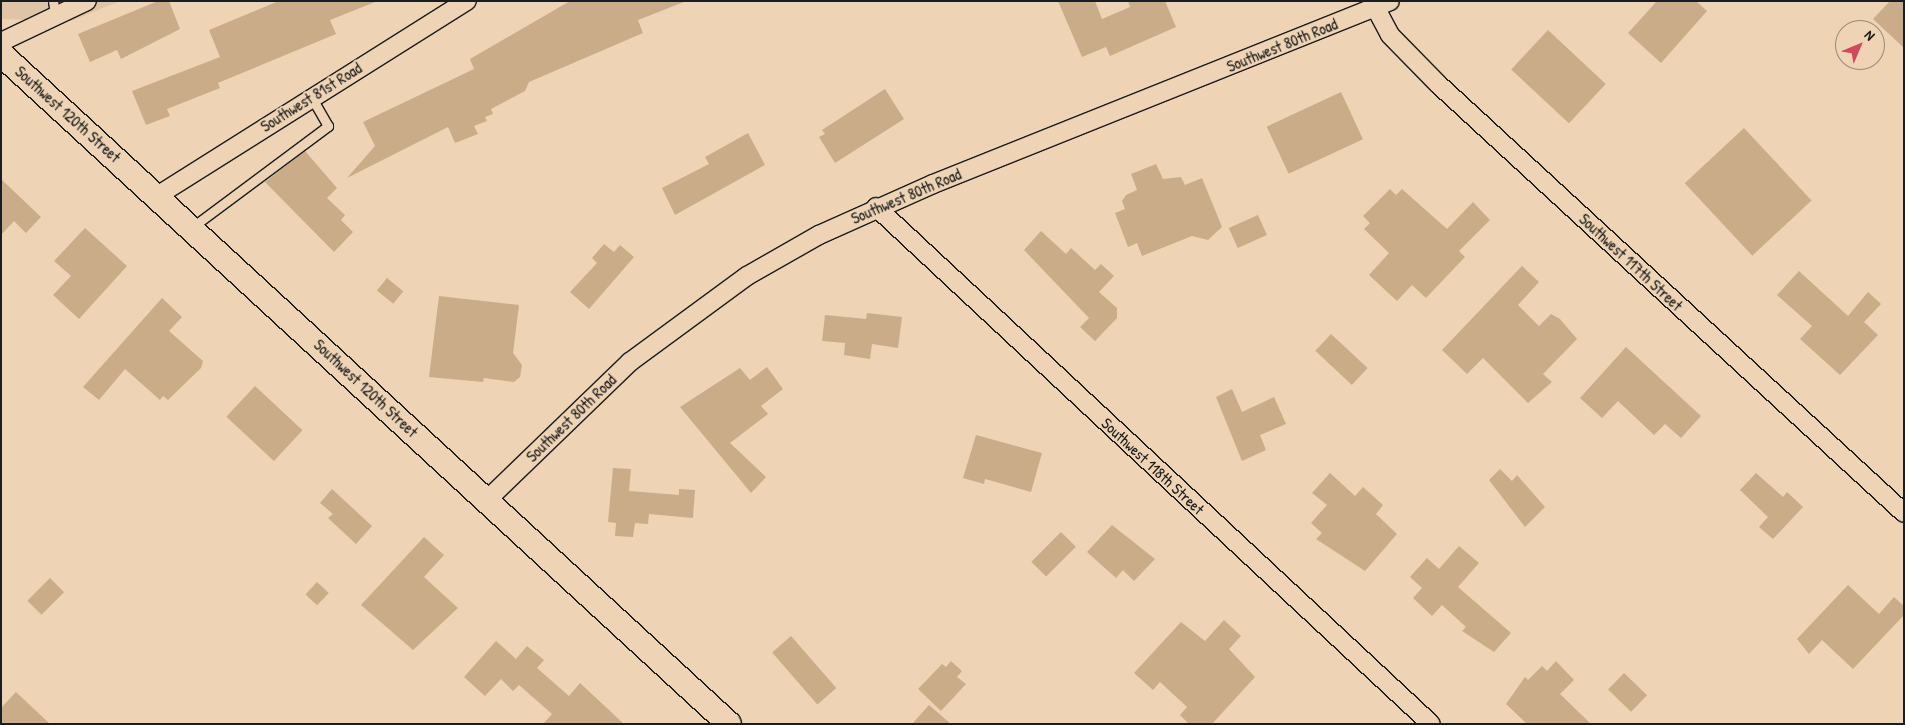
<!DOCTYPE html>
<html>
<head>
<meta charset="utf-8">
<style>
  body { margin:0 }
  #map { position:relative; width:1905px; height:725px; overflow:hidden; background:#eed4b5; font-family:"Patrick Hand",sans-serif }
  div>[style] { position:absolute }
  .built>* { inset:0; background:#dfc5a5 }
  .building>* { inset:0; background:#caac88; transform-origin:0 0 }
  .roads { filter:drop-shadow(1px 0 #1c1c1c) drop-shadow(-1px 0 #1c1c1c) drop-shadow(0 1px #1c1c1c) drop-shadow(0 -1px #1c1c1c) }
  .lane>* { height:9px; margin:-4.5px; padding:0 4.5px; transform-origin:4.5px; border-radius:4.5px; background:#eed4b5 }
  .street>* { height:18px; margin:-9px; padding:0 9px; transform-origin:9px; border-radius:9px; background:#eed4b5 }
  .secondary>* { height:24px; margin:-12px; padding:0 12px; transform-origin:12px; border-radius:12px; background:#eed4b5 }
  span { translate:-50% -50%; white-space:nowrap; text-align:center; line-height:1.15; -webkit-text-stroke:4px #eed4b5; paint-order:stroke }
  .street-label { font-size:16px; color:#1c1c1c }
  .frame { position:absolute; inset:0; border:2px solid #1c1c1c; pointer-events:none }
  .north { position:absolute; left:1835px; top:20px; width:50px; height:50px; box-sizing:border-box; background:#eed4b5; border:1px solid #9a8a78; border-radius:50%; rotate:45deg; font-size:14px; font-weight:700; line-height:20px; text-align:center; color:#1c1c1c }
  .north::after { content:''; display:block; margin:auto; width:18px; height:22px; background:#d1495b; clip-path:polygon(50% 0,100% 100%,50% 72%,0 100%) }
</style>
</head>
<body>
<div id="map">
  <div class="built">
    <div style="clip-path:polygon(1px 1px,120px 1px,71px 21px,1px 19px)"></div>
  </div>
  <div class="building">
    <div style="clip-path:polygon(158px 1px,169px 1px,180px 29px,121px 59px,117px 50px,90px 62px,78px 34px)"></div>
    <div style="clip-path:polygon(279px 1px,375px 2px,330px 20px,336px 34px,218px 83px,220px 88px,167px 109px,170px 116px,146px 125px,132px 91px,220px 57px,209px 30px)"></div>
    <div style="clip-path:polygon(570px 1px,684px 2px,638px 20px,643px 33px,529px 82px,525px 91px,491px 109px,493px 114px,485px 117px,487px 121px,474px 126px,478px 134px,455px 143px,448px 127px,347px 178px,375px 146px,363px 122px,474px 69px,470px 59px)"></div>
    <div style="clip-path:polygon(1058px 1px,1095px 1px,1102px 19px,1130px 7px,1128px 1px,1165px 1px,1176px 27px,1110px 56px,1106px 47px,1082px 57px)"></div>
    <div style="clip-path:polygon(1657px 1px,1696px 1px,1707px 11px,1661px 63px,1628px 33px)"></div>
    <div style="clip-path:polygon(1890px 1px,1904px 1px,1904px 48px,1873px 19px)"></div>
    <div style="left:1548px;top:30px;width:79px;height:54px;rotate:43deg"></div>
    <div style="clip-path:polygon(885px 89px,904px 119px,835px 163px,819px 137px,825px 134px,822px 130px)"></div>
    <div style="left:1341px;top:92px;width:52px;height:82px;rotate:65deg"></div>
    <div style="left:1744px;top:128px;width:99px;height:81px;rotate:47deg"></div>
    <div style="clip-path:polygon(748px 133px,765px 165px,675px 215px,662px 188px,709px 164px,705px 157px)"></div>
    <div style="clip-path:polygon(305px 151px,337px 188px,327px 198px,345px 215px,341px 220px,353px 232px,334px 252px,265px 182px)"></div>
    <div style="clip-path:polygon(1156px 164px,1163px 179px,1181px 177px,1185px 185px,1202px 178px,1222px 227px,1208px 240px,1192px 236px,1142px 256px,1137px 243px,1128px 247px,1115px 213px,1125px 209px,1122px 201px,1126px 195px,1137px 190px,1131px 174px)"></div>
    <div style="clip-path:polygon(1px 179px,41px 217px,26px 233px,14px 221px,1px 235px)"></div>
    <div style="clip-path:polygon(1390px 189px,1396px 195px,1402px 189px,1447px 229px,1473px 202px,1490px 220px,1459px 251px,1465px 257px,1426px 298px,1412px 285px,1397px 301px,1369px 275px,1389px 253px,1364px 229px,1370px 223px,1363px 216px)"></div>
    <div style="left:1258px;top:215px;width:22px;height:32px;rotate:66deg"></div>
    <div style="clip-path:polygon(85px 228px,127px 266px,79px 319px,53px 295px,71px 276px,54px 261px)"></div>
    <div style="clip-path:polygon(1041px 231px,1066px 254px,1071px 248px,1095px 270px,1101px 264px,1114px 276px,1099px 292px,1117px 308px,1117px 318px,1095px 341px,1080px 327px,1089px 318px,1024px 250px)"></div>
    <div style="clip-path:polygon(604px 244px,614px 252px,620px 245px,634px 257px,589px 309px,570px 292px,597px 263px,592px 258px)"></div>
    <div style="clip-path:polygon(1522px 266px,1539px 282px,1518px 305px,1539px 326px,1551px 314px,1560px 319px,1577px 339px,1543px 374px,1552px 382px,1528px 403px,1483px 358px,1467px 374px,1442px 350px)"></div>
    <div style="clip-path:polygon(1799px 271px,1848px 316px,1868px 292px,1881px 304px,1864px 322px,1878px 335px,1840px 375px,1800px 339px,1812px 326px,1777px 295px)"></div>
    <div style="left:387px;top:278px;width:21px;height:16px;rotate:39deg"></div>
    <div style="clip-path:polygon(439px 296px,519px 305px,513px 353px,522px 365px,520px 377px,514px 382px,484px 378px,483px 382px,429px 377px)"></div>
    <div style="clip-path:polygon(162px 298px,182px 317px,169px 331px,203px 361px,201px 368px,168px 400px,163px 396px,160px 400px,125px 369px,99px 400px,83px 387px)"></div>
    <div style="clip-path:polygon(867px 313px,902px 317px,898px 348px,872px 344px,870px 359px,844px 355px,845px 343px,822px 341px,825px 315px,866px 319px)"></div>
    <div style="left:1331px;top:334px;width:50px;height:23px;rotate:43deg"></div>
    <div style="clip-path:polygon(1626px 347px,1701px 416px,1681px 438px,1665px 424px,1654px 435px,1618px 401px,1602px 418px,1580px 398px)"></div>
    <div style="clip-path:polygon(767px 367px,783px 389px,761px 406px,768px 414px,730px 443px,766px 477px,751px 493px,680px 407px,740px 368px,750px 380px)"></div>
    <div style="left:255px;top:386px;width:65px;height:42px;rotate:43deg"></div>
    <div style="clip-path:polygon(1232px 389px,1242px 412px,1274px 397px,1286px 424px,1260px 435px,1266px 450px,1242px 461px,1216px 397px)"></div>
    <div style="clip-path:polygon(976px 435px,1042px 453px,1031px 492px,985px 479px,984px 484px,963px 478px)"></div>
    <div style="clip-path:polygon(613px 468px,631px 469px,629px 491px,679px 495px,679px 489px,695px 490px,693px 518px,649px 514px,648px 524px,635px 523px,633px 537px,615px 536px,616px 523px,608px 522px)"></div>
    <div style="clip-path:polygon(1500px 469px,1512px 481px,1517px 475px,1545px 507px,1525px 527px,1489px 480px)"></div>
    <div style="clip-path:polygon(1330px 473px,1355px 496px,1363px 487px,1383px 505px,1376px 514px,1397px 534px,1365px 571px,1316px 539px,1322px 533px,1311px 523px,1327px 505px,1312px 493px)"></div>
    <div style="clip-path:polygon(1756px 473px,1783px 497px,1787px 492px,1803px 507px,1773px 539px,1759px 527px,1768px 517px,1740px 490px)"></div>
    <div style="clip-path:polygon(332px 489px,372px 526px,356px 544px,328px 518px,333px 514px,320px 503px)"></div>
    <div style="clip-path:polygon(1112px 525px,1155px 559px,1134px 581px,1123px 570px,1116px 578px,1087px 552px)"></div>
    <div style="left:1061px;top:532px;width:21px;height:42px;rotate:45deg"></div>
    <div style="clip-path:polygon(424px 537px,444px 555px,424px 577px,458px 608px,413px 650px,361px 605px)"></div>
    <div style="clip-path:polygon(1459px 546px,1479px 563px,1458px 587px,1511px 633px,1494px 652px,1462px 631px,1466px 627px,1442px 605px,1432px 616px,1413px 598px,1422px 588px,1410px 577px,1427px 558px,1439px 569px)"></div>
    <div style="left:50px;top:578px;width:20px;height:32px;rotate:45deg"></div>
    <div style="left:317px;top:582px;width:16px;height:17px;rotate:43deg"></div>
    <div style="clip-path:polygon(1848px 585px,1879px 614px,1894px 597px,1904px 606px,1904px 615px,1853px 669px,1822px 640px,1809px 654px,1797px 639px)"></div>
    <div style="clip-path:polygon(1224px 620px,1241px 636px,1229px 649px,1255px 677px,1212px 724px,1189px 724px,1180px 715px,1187px 707px,1160px 682px,1153px 690px,1134px 673px,1181px 622px,1205px 641px)"></div>
    <div style="left:791px;top:636px;width:69px;height:25px;rotate:49deg"></div>
    <div style="clip-path:polygon(496px 641px,516px 659px,527px 646px,544px 660px,537px 668px,569px 696px,580px 683px,624px 724px,543px 724px,552px 714px,519px 685px,513px 691px,501px 679px,485px 696px,464px 677px)"></div>
    <div style="clip-path:polygon(951px 661px,962px 671px,957px 677px,966px 684px,941px 711px,918px 689px,942px 664px,946px 667px)"></div>
    <div style="clip-path:polygon(1556px 661px,1574px 680px,1560px 694px,1591px 724px,1527px 724px,1506px 704px,1525px 677px,1528px 680px,1542px 666px,1547px 671px)"></div>
    <div style="left:1624px;top:673px;width:32px;height:23px;rotate:44deg"></div>
    <div style="clip-path:polygon(16px 692px,50px 724px,1px 724px,1px 708px)"></div>
    <div style="clip-path:polygon(929px 705px,951px 724px,912px 724px)"></div>
  </div>
  <div class="roads">
    <div class="lane">
      <div style="left:53px;top:1px;width:13px;rotate:81deg"></div>
      <div style="left:191px;top:228px;width:171px;rotate:-36.7deg"></div>
      <div style="left:328px;top:126px;width:34px;rotate:-120deg"></div>
    </div>
    <div class="street">
      <div style="left:1372px;top:1px;width:38px;rotate:62deg"></div>
      <div style="left:1390px;top:35px;width:69px;rotate:45.6deg"></div>
      <div style="left:1438px;top:84px;width:633px;rotate:42.63deg"></div>
      <div style="left:1px;top:42px;width:95px;rotate:-25.5deg"></div>
      <div style="left:157px;top:196px;width:366px;rotate:-32.2deg"></div>
      <div style="left:876px;top:207px;width:758px;rotate:42.97deg"></div>
      <div style="left:487px;top:500px;width:199px;rotate:-44deg"></div>
      <div style="left:630px;top:362px;width:145px;rotate:-36.3deg"></div>
      <div style="left:747px;top:276px;width:83px;rotate:-29.7deg"></div>
      <div style="left:819px;top:235px;width:125px;rotate:-24.1deg"></div>
      <div style="left:933px;top:184px;width:492px;rotate:-21.8deg"></div>
    </div>
    <div class="secondary">
      <div style="left:1px;top:54px;width:989px;rotate:42.62deg"></div>
    </div>
  </div>
  <div class="street-label">
    <span style="left:1282px;top:45px;rotate:-22deg">Southwest 80th Road</span>
    <span style="left:311px;top:97px;rotate:-32deg">Southwest 81st Road</span>
    <span style="left:68px;top:114px;rotate:42deg">Southwest 120th Street</span>
    <span style="left:906px;top:196px;rotate:-23deg">Southwest 80th Road</span>
    <span style="left:1631px;top:262px;rotate:43deg">Southwest 117th Street</span>
    <span style="left:366px;top:388px;rotate:43deg">Southwest 120th Street</span>
    <span style="left:571px;top:418px;rotate:-44deg">Southwest 80th Road</span>
    <span style="left:1153px;top:466px;rotate:43deg">Southwest 118th Street</span>
  </div>
  <div class="frame"></div>
  <div class="north">N</div>
</div>
</body>
</html>
